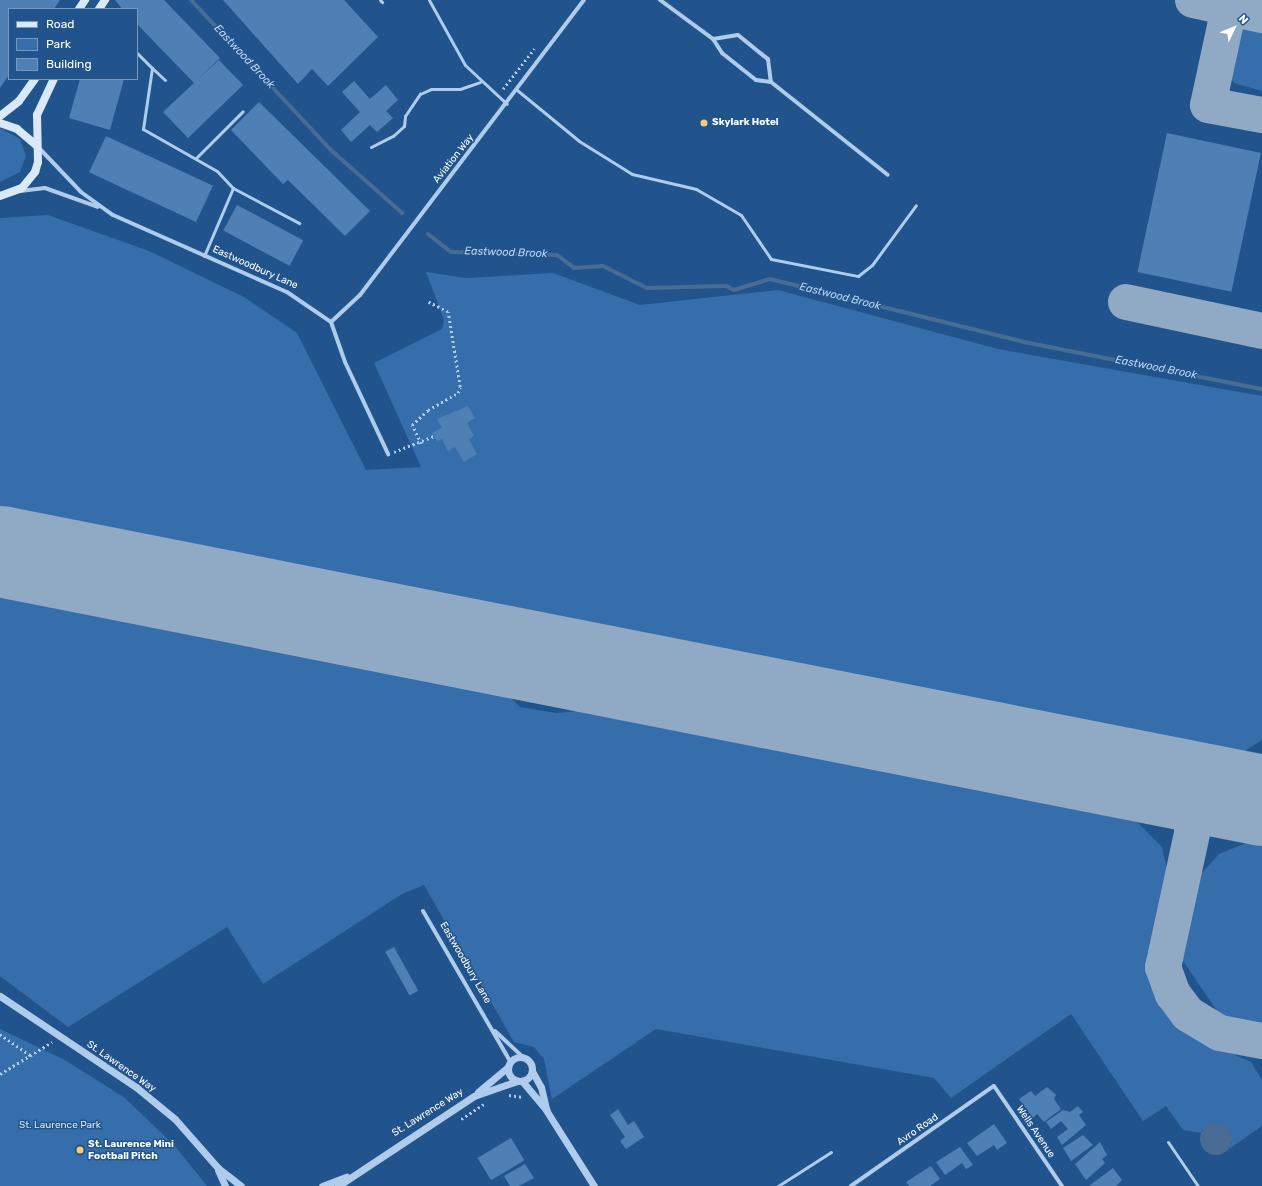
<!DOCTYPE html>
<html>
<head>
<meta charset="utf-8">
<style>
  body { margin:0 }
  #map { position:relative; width:1262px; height:1186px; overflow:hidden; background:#21548c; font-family:Rubik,sans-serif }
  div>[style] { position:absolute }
  .green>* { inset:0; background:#356eaa }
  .water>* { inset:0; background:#486c94 }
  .round { border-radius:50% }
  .stream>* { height:4px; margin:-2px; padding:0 2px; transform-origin:2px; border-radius:2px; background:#486c94 }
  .taxiway>* { height:36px; margin:-18px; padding:0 18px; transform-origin:18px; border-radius:18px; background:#90aac6 }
  .runway>* { height:91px; margin:-45.5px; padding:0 45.5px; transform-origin:45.5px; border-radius:45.5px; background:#90aac6 }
  .building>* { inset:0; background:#4e80b6; transform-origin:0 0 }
  .path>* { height:2.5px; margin-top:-1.25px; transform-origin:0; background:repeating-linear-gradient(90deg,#afccec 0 2px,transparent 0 5px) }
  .service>* { height:3px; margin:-1.5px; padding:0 1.5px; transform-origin:1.5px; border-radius:1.5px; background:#afccec }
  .minor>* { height:4px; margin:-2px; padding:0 2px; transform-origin:2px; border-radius:2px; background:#afccec }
  .tertiary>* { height:7px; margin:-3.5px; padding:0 3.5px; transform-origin:3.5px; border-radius:3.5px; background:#afccec }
  .tertiary>.ring { margin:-3.5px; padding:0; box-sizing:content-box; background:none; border:7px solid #afccec; border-radius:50% }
  .secondary>* { height:8px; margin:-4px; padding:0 4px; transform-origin:4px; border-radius:4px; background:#dae9f9 }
  .dots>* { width:11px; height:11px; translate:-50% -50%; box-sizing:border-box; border:2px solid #21548c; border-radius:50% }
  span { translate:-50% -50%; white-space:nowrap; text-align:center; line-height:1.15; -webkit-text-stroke:3px #21548c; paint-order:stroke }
  .poi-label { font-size:10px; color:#fff; font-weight:700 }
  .left { translate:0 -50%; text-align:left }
  .street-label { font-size:10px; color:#fff }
  .park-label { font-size:10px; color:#d4e6f8 }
  .water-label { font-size:11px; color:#bad6f3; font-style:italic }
  .legend { position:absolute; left:8px; top:8px; width:130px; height:72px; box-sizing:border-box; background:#21548c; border:1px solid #7a98ba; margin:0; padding:5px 7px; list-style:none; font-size:12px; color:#fff }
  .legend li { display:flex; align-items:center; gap:8px; height:20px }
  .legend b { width:20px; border:1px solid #7a98ba }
  .north { position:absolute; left:1214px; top:8px; width:40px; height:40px; -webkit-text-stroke:3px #21548c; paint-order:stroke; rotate:47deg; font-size:11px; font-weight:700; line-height:16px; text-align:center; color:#fff }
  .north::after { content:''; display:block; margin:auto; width:14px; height:18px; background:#fff; clip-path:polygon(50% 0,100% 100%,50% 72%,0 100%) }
</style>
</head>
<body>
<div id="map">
  <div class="green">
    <div style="clip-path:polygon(1242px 26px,1262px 31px,1262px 91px,1234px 83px,1224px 70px,1231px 32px)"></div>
    <div style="clip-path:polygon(0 128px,20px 139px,26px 156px,20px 172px,0 182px)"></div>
    <div style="clip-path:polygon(48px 215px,149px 251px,244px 297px,297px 333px,366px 470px,421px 467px,374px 363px,442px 329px,444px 320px,426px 272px,466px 278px,553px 273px,640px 305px,778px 290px,998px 349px,1262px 396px,1262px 740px,1237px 756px,1222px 759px,575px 631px,557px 620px,506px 617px,22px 523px,20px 530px,0 526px,0 218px)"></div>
    <div style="clip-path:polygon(0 590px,5px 591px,5px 597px,182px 632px,183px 625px,507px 694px,520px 707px,556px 713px,589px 710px,1137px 822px,1162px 847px,1168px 874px,1151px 965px,1156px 996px,1163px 1011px,1190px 1035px,1251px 1062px,1262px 1080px,1262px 1126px,1229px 1149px,1232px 1143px,1203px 1129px,1201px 1133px,1183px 1130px,1166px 1106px,1143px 1121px,1071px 1014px,951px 1098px,934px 1078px,656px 1029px,552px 1099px,544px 1059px,534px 1047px,514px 1042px,424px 885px,402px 894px,263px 984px,227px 927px,68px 1027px,0 976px)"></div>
    <div style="clip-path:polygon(1246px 843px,1262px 846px,1262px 1026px,1221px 1017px,1181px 958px,1199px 876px,1219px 854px)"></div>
    <div style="clip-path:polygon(0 1029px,65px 1060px,125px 1098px,174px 1145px,207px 1186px,0 1186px)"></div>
  </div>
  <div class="water">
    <div class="round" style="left:1200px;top:1123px;width:32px;height:32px"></div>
  </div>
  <div class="stream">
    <div style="left:191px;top:0;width:207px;rotate:47deg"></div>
    <div style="left:332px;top:151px;width:94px;rotate:41.5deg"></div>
    <div style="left:428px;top:234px;width:29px;rotate:38deg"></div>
    <div style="left:451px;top:252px;width:106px;rotate:1.6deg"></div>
    <div style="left:557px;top:255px;width:21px;rotate:37deg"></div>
    <div style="left:574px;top:268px;width:29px;rotate:-4deg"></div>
    <div style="left:603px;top:266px;width:49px;rotate:26.6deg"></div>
    <div style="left:647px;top:288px;width:79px;rotate:-1.5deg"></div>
    <div style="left:726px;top:286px;width:9px;rotate:27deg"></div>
    <div style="left:734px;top:290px;width:38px;rotate:-17deg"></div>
    <div style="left:770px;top:279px;width:262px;rotate:13.9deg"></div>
    <div style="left:1024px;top:342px;width:243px;rotate:11.2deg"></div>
  </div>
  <div class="taxiway">
    <div style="left:1193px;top:0;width:71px;rotate:12.3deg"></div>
    <div style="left:1229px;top:8px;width:99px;rotate:102.2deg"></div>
    <div style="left:1208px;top:105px;width:55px;rotate:10.5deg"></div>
    <div style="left:1126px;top:302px;width:139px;rotate:12deg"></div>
    <div style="left:1168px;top:781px;width:28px;rotate:51deg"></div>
    <div style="left:1186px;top:803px;width:25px;rotate:76deg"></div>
    <div style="left:1243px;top:796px;width:22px;rotate:175deg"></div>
    <div style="left:1221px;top:798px;width:30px;rotate:146deg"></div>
    <div style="left:1196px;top:815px;width:156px;rotate:102.2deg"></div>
    <div style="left:1163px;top:967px;width:29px;rotate:70deg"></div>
    <div style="left:1173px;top:994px;width:25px;rotate:53deg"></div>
    <div style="left:1188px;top:1014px;width:37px;rotate:31deg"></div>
    <div style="left:1220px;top:1033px;width:43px;rotate:10.8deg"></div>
  </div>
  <div class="runway">
    <div style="left:0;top:551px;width:1286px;rotate:11.16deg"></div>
  </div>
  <div class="building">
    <div style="clip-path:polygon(0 0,60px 0,54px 9px,9px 9px,9px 75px,0 88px)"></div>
    <div style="clip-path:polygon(115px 0,164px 0,220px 58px,197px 80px,219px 60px,243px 85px,188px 138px,163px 112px,194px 83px,137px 24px,137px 9px,122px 9px)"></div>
    <div style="clip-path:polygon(223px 0,344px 0,378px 37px,328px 86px,312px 69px,298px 84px)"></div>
    <div style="clip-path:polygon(80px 79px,124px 79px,110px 130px,69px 118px)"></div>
    <div style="clip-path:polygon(354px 81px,370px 99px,386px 85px,398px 100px,386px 111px,393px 118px,377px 132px,370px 125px,351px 142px,341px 130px,360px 112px,342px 92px)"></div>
    <div style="clip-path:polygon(259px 102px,370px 211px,345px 236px,288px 180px,283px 184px,231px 130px)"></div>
    <div style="left:1167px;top:133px;width:96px;height:142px;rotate:12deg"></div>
    <div style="left:106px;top:136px;width:118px;height:40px;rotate:25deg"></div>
    <div style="left:237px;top:205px;width:75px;height:29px;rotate:28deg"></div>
    <div style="clip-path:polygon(468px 406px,475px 418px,467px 423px,474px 436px,469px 439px,477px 454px,464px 462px,455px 447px,448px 451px,442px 439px,437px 441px,432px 433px,442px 428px,437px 419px)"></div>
    <div style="left:394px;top:947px;width:50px;height:10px;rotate:61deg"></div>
    <div style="clip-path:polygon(1047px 1087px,1056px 1095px,1054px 1099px,1061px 1109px,1044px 1122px,1037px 1114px,1033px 1118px,1019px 1099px,1031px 1091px,1035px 1096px)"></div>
    <div style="clip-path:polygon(1078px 1106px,1083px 1112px,1079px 1115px,1086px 1125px,1062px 1145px,1057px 1137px,1068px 1129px,1061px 1121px,1051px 1129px,1046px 1122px,1063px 1110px,1070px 1112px)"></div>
    <div style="clip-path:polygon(618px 1109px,628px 1125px,634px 1121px,644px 1137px,626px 1149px,620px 1141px,625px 1137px,610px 1115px)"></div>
    <div style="clip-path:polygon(994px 1124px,1007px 1143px,997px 1150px,994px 1145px,977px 1156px,967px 1143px)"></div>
    <div style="clip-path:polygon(1083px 1135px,1093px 1145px,1071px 1161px,1063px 1148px)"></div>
    <div style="left:511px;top:1138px;width:26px;height:39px;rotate:59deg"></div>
    <div style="clip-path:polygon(1100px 1142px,1107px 1155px,1102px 1159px,1105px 1163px,1086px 1180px,1075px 1164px)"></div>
    <div style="clip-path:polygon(960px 1147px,973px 1165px,966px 1169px,962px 1163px,945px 1175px,936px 1162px)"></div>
    <div style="clip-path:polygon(525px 1164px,534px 1178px,519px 1186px,510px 1186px,504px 1176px)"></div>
    <div style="clip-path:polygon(931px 1166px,940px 1179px,930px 1186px,909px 1186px,906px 1182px)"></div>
    <div style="clip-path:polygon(1113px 1168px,1122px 1180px,1116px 1186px,1089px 1186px)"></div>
  </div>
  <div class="path">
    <div style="left:503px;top:89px;width:51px;rotate:-52.2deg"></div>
    <div style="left:421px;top:444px;width:21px;rotate:-115deg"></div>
    <div style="left:412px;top:425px;width:22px;rotate:-43deg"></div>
    <div style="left:428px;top:410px;width:34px;rotate:-30deg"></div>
    <div style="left:458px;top:393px;width:6px;rotate:-72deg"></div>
    <div style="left:460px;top:387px;width:76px;rotate:-99.1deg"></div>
    <div style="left:448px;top:312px;width:22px;rotate:-153deg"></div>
    <div style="left:394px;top:452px;width:43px;rotate:-21.8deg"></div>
    <div style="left:0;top:1034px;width:37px;rotate:35deg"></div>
    <div style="left:0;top:1074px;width:61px;rotate:-31.6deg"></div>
    <div style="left:509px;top:1095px;width:14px;rotate:8deg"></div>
    <div style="left:461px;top:1119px;width:27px;rotate:-33deg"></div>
  </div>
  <div class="service">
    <div style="left:380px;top:0;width:3px;rotate:45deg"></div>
    <div style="left:429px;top:0;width:74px;rotate:61deg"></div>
    <div style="left:465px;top:65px;width:57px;rotate:42.9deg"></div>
    <div style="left:137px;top:53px;width:21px;rotate:45deg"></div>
    <div style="left:165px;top:80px;width:18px;rotate:-137deg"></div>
    <div style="left:152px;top:68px;width:62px;rotate:98.4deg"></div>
    <div style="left:143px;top:129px;width:85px;rotate:29.6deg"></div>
    <div style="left:217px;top:171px;width:23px;rotate:47deg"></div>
    <div style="left:233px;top:188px;width:74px;rotate:113.1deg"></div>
    <div style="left:517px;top:90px;width:80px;rotate:39.4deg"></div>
    <div style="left:579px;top:141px;width:62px;rotate:31.9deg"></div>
    <div style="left:632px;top:174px;width:66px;rotate:13.2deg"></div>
    <div style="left:696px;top:189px;width:52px;rotate:30deg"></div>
    <div style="left:741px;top:215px;width:53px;rotate:55.7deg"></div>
    <div style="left:771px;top:259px;width:89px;rotate:11.1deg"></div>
    <div style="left:858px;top:276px;width:18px;rotate:-38deg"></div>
    <div style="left:872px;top:265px;width:74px;rotate:-53.7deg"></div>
    <div style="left:371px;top:147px;width:25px;rotate:-27deg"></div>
    <div style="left:393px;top:136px;width:15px;rotate:-42deg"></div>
    <div style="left:404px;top:126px;width:10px;rotate:-84deg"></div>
    <div style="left:405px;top:116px;width:27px;rotate:-56deg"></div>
    <div style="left:420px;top:94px;width:12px;rotate:-24deg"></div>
    <div style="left:431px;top:89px;width:29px"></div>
    <div style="left:460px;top:89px;width:21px;rotate:-19deg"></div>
    <div style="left:196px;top:158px;width:66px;rotate:-45deg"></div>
    <div style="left:233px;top:188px;width:75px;rotate:27.9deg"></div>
    <div style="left:1168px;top:1142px;width:53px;rotate:55.7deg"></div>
    <div style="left:778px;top:1186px;width:63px;rotate:-32.7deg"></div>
  </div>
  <div class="minor">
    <div style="left:660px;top:0;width:66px;rotate:36.3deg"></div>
    <div style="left:713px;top:39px;width:17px;rotate:57deg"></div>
    <div style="left:722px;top:53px;width:43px;rotate:38.5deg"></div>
    <div style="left:756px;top:80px;width:15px;rotate:8deg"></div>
    <div style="left:771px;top:82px;width:149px;rotate:38.5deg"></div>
    <div style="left:713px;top:39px;width:25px;rotate:-9deg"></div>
    <div style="left:738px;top:35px;width:38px;rotate:39deg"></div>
    <div style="left:768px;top:59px;width:23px;rotate:83deg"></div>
    <div style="left:39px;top:148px;width:61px;rotate:46.3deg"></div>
    <div style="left:81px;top:192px;width:39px;rotate:36deg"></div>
    <div style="left:113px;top:215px;width:190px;rotate:23.9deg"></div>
    <div style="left:287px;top:292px;width:53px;rotate:34.3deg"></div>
    <div style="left:331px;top:322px;width:42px;rotate:70.7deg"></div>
    <div style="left:345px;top:362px;width:102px;rotate:64.9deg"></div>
    <div style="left:20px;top:191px;width:25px;rotate:-7deg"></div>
    <div style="left:45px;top:188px;width:56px;rotate:19.7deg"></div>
    <div style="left:331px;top:322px;width:40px;rotate:-43deg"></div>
    <div style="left:360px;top:295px;width:370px;rotate:-52.8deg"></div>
    <div style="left:423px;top:911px;width:173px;rotate:59.9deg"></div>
    <div style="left:495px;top:1031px;width:38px;rotate:43deg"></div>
    <div style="left:851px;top:1186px;width:174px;rotate:-35deg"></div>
    <div style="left:994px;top:1086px;width:121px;rotate:55.8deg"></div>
  </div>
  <div class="tertiary">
    <div style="left:0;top:996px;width:164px;rotate:33.8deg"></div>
    <div style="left:136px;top:1087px;width:50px;rotate:39.4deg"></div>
    <div style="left:175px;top:1119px;width:65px;rotate:48.7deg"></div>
    <div style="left:218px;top:1168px;width:29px;rotate:38deg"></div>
    <div class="ring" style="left:508px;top:1057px;width:17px;height:17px"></div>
    <div style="left:532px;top:1071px;width:18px;rotate:61deg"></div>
    <div style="left:541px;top:1087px;width:23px;rotate:77deg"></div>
    <div style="left:522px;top:1081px;width:38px;rotate:50deg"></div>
    <div style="left:546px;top:1110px;width:90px;rotate:57.7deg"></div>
    <div style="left:478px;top:1092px;width:38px;rotate:-40deg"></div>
    <div style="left:218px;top:1170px;width:17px;rotate:66deg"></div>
    <div style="left:322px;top:1186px;width:26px;rotate:-21deg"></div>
    <div style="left:338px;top:1186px;width:163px;rotate:-33.5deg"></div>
    <div style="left:474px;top:1096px;width:46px;rotate:-19.2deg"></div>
  </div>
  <div class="secondary">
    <div style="left:79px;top:9px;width:11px;rotate:-56deg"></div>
    <div style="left:99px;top:9px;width:11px;rotate:-56deg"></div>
    <div style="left:0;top:116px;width:24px;rotate:-38deg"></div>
    <div style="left:19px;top:101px;width:27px;rotate:-54deg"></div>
    <div style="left:0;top:123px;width:18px;rotate:19deg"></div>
    <div style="left:17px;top:129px;width:25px;rotate:40deg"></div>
    <div style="left:0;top:196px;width:23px;rotate:-20deg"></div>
    <div style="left:22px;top:188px;width:21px;rotate:-51deg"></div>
    <div style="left:35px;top:172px;width:10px;rotate:-73deg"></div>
    <div style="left:38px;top:162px;width:47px;rotate:-91.2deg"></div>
    <div style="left:37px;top:115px;width:40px;rotate:-65deg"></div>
  </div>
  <div class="dots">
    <div style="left:704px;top:123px;background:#f8cc70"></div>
    <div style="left:80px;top:1150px;background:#f8cc70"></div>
  </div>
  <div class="poi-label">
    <span class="left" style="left:712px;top:123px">Skylark Hotel</span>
    <span class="left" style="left:88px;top:1150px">St. Laurence Mini<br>Football Pitch</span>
  </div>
  <div class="street-label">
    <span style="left:454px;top:159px;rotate:-52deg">Aviation Way</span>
    <span style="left:255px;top:268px;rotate:24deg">Eastwoodbury Lane</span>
    <span style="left:465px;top:963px;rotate:60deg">Eastwoodbury Lane</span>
    <span style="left:121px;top:1067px;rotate:35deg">St. Lawrence Way</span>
    <span style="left:428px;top:1113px;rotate:-32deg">St. Lawrence Way</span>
    <span style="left:918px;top:1130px;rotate:-35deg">Avro Road</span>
    <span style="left:1035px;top:1132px;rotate:56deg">Wells Avenue</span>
  </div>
  <div class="park-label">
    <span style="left:60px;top:1126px">St. Laurence Park</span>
  </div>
  <div class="water-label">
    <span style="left:244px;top:57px;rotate:47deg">Eastwood Brook</span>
    <span style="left:506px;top:253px;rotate:2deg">Eastwood Brook</span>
    <span style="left:840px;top:297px;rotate:14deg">Eastwood Brook</span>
    <span style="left:1156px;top:368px;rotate:11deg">Eastwood Brook</span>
  </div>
  <ul class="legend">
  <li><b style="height:5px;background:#dae9f9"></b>Road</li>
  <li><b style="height:11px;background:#356eaa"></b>Park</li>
  <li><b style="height:11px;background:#4e80b6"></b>Building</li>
  </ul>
  <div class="north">N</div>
</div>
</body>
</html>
